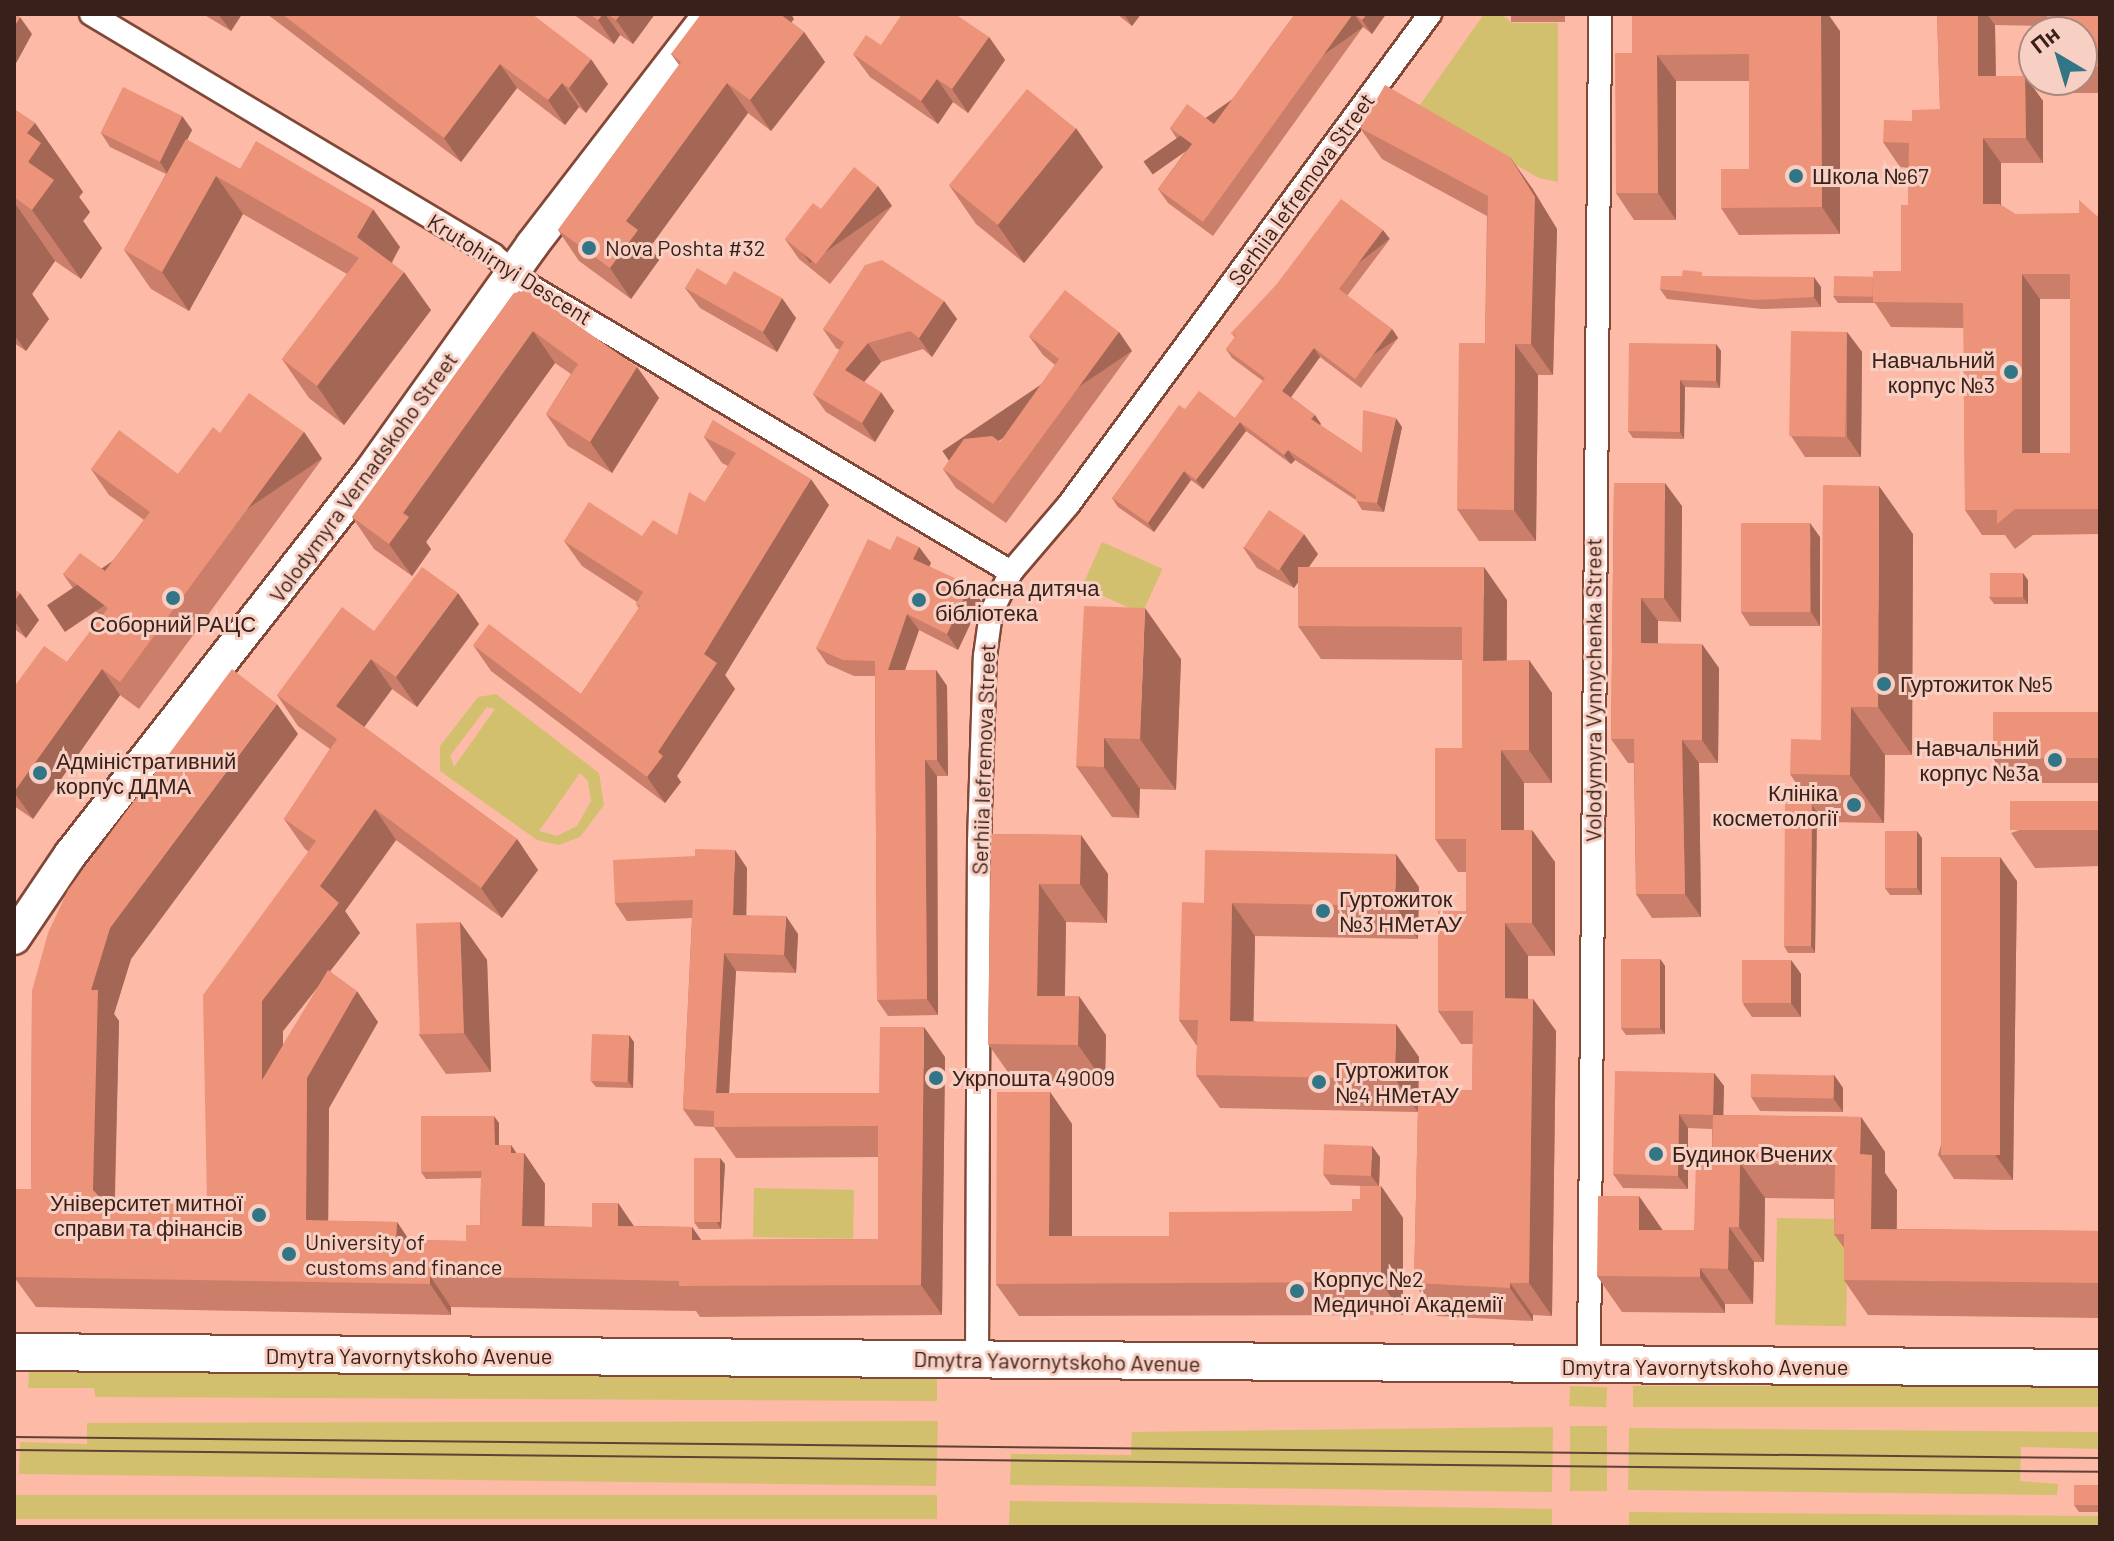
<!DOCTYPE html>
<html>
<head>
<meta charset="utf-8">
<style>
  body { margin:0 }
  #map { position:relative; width:2114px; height:1541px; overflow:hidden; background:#fdbaa7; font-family:Barlow,sans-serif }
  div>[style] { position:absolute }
  .green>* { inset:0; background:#d2c06e; transform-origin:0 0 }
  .roads { filter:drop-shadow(2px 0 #814737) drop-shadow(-2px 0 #814737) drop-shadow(0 2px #814737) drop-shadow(0 -2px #814737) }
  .street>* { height:22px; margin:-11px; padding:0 11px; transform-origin:11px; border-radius:11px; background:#fff }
  .secondary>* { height:32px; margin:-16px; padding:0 16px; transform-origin:16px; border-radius:16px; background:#fff }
  .primary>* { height:36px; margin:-18px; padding:0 18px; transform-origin:18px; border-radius:18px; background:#fff }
  .tram>* { height:2px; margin:-1px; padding:0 1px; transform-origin:1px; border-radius:1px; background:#614036 }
  .wall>* { inset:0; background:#cb7e69; transform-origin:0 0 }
  .shaded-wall>* { inset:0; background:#a56755; transform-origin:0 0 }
  .building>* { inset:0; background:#ec937a; transform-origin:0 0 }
  .dots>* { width:22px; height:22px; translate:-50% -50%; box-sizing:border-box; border:4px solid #f8cfc3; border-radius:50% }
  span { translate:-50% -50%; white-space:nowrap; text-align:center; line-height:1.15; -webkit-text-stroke:6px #f8cfc3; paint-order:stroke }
  .poi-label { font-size:22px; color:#392019 }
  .left { translate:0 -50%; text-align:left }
  .right { translate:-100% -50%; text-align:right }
  .street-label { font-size:22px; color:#392019 }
  .frame { position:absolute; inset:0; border:16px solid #392019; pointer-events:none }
  .north { position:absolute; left:2018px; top:16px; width:80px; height:80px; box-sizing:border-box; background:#f8cfc3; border:2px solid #ac897f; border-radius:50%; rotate:322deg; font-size:22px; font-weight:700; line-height:32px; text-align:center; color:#392019 }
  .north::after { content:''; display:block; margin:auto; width:28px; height:36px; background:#327586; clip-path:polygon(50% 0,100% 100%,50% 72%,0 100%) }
</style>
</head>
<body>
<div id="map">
  <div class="green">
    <div style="clip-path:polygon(1484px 14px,1501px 14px,1512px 23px,1558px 23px,1558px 182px,1539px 178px,1417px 109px)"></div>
    <div style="left:1102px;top:542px;width:66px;height:49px;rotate:24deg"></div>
    <div style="clip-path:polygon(evenodd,496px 694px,599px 773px,604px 805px,580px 837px,559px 845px,537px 840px,440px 771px,440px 746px,478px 697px,496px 694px,487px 707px,495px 709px,454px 767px,450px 756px,487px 707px,496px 694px,580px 773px,588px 781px,591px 801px,577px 826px,557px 836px,539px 831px,580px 773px)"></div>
    <div style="left:754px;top:1188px;width:100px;height:49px;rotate:1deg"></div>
    <div style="left:1777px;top:1218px;width:71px;height:107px;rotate:1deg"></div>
    <div style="clip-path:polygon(29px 1370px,937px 1378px,937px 1401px,95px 1397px,94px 1388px,28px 1388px)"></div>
    <div style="left:1570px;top:1386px;width:37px;height:20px;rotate:2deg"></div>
    <div style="left:1633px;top:1386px;width:467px;height:21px"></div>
    <div style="clip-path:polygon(938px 1421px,936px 1486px,19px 1474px,20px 1442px,87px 1444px,87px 1423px)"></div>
    <div style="left:1570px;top:1426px;width:37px;height:65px"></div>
    <div style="clip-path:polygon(1553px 1427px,1552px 1492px,1010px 1485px,1011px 1454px,1131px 1455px,1132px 1432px)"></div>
    <div style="clip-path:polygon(1629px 1428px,2100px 1432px,2100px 1449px,2021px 1447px,2020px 1481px,2058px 1484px,2057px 1495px,1628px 1490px)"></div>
    <div style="left:16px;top:1495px;width:921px;height:24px"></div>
    <div style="clip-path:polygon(1010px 1501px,1552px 1509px,1552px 1527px,1009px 1527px)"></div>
    <div style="clip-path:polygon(1629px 1512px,2100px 1516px,2100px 1527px,1629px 1527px)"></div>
  </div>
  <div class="roads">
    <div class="street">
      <div style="left:91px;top:14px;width:469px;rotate:30.9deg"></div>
      <div style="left:493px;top:255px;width:48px;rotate:40deg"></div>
      <div style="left:530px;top:286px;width:560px;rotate:30.74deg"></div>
      <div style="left:977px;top:1360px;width:518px;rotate:-89.78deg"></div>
      <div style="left:979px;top:842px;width:186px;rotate:-88.2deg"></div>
      <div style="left:985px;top:656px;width:43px;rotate:-82.1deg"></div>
      <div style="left:991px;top:613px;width:46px;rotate:-64deg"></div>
      <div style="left:1011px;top:572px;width:89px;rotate:-49.5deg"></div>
      <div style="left:1069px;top:504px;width:609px;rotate:-53.62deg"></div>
      <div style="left:1589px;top:1366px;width:1352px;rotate:-89.53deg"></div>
    </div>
    <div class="secondary">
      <div style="left:14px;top:938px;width:100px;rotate:-56deg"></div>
      <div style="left:70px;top:855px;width:488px;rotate:-51.9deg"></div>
      <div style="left:371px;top:471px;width:277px;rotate:-54.5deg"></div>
      <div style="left:532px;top:245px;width:292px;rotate:-52.4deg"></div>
    </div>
    <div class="primary">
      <div style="left:14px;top:1352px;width:2086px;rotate:0.44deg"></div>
    </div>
  </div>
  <div class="tram">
    <div style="left:14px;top:1437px;width:2086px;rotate:0.58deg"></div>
    <div style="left:14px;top:1450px;width:2086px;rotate:0.6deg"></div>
  </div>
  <div class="wall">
    <div style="clip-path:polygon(203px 14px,242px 14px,231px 31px)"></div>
    <div style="clip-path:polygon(267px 14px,532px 14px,608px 84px,586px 113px,579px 107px,565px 125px,517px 88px,461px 162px)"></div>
    <div style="clip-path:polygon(573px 14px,655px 14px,633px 44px,620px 35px,614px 44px)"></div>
    <div style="clip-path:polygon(1117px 14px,1141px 14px,1132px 26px)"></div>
    <div style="clip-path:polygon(1295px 14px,1386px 14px,1372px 34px,1363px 27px,1213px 236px,1168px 203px,1158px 189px,1188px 148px,1179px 142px,1170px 128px,1214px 124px)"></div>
    <div style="left:1511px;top:14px;width:54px;height:8px"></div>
    <div style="clip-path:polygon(evenodd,1937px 14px,2100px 14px,2100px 93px,2065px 93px,2056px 80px,2082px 80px,2082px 32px,2047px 26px,1995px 25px,1996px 76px,2025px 76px,2043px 101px,2043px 163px,2001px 163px,2001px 205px,2015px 214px,2100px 216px,2100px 534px,2033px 535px,2015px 549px,2005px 535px,1982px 535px,1965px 510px,1964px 328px,1891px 327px,1875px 303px,1838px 303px,1833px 296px,1873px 277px,1901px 271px,1908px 205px,1909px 168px,1900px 167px,1883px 142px,1912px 121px,1940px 109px,1937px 14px,2040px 299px,2070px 299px,2070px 453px,2040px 453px,2040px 299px)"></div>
    <div style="clip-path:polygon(794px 19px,791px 22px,804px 32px,825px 62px,771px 131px,748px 113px,650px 247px,659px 260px,631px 299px,579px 261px,558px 230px,679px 65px,671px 54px)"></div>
    <div style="clip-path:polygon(1840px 31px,1840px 234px,1739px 235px,1721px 208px,1749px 169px,1749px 81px,1676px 81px,1676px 220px,1634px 220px,1616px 193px,1632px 53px)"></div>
    <div style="clip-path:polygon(989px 37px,1005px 60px,968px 113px,953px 102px,938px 124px,870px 77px,853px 54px,881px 45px)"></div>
    <div style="clip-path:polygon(14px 109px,35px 123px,83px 192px,79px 197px,90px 212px,83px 221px,102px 248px,81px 279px,55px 261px,32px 294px,49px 319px,26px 351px,14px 343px)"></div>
    <div style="clip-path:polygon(182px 116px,192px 130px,187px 140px,240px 169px,400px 247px,392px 263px,431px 310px,344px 425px,309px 398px,282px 359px,347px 274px,243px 214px,189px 311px,151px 289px,124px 250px,166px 174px,110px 147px,101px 133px)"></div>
    <div style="clip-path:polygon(1360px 128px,1532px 188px,1557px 229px,1553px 375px,1538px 375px,1536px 541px,1479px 541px,1457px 509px,1485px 343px,1487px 216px,1382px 159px)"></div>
    <div style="clip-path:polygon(1103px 167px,1024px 263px,976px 224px,949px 185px)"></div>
    <div style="clip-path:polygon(878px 186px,892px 206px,830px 284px,799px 259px,785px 239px,821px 209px)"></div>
    <div style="clip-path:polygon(1390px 239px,1347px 296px,1392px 329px,1398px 338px,1361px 388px,1320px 357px,1291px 397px,1315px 415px,1320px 425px,1362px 453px,1402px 427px,1384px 512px,1362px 510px,1356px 500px,1295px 460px,1291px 464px,1246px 431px,1203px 489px,1191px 480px,1154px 532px,1118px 507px,1112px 498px,1185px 409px,1235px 418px,1263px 381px,1232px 358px,1226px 349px,1235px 337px,1231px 333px)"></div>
    <div style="clip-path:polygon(1705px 276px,1821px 287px,1821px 307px,1762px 309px,1667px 299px,1660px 289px)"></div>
    <div style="clip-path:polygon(726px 285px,796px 318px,777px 352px,700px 308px,685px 288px)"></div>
    <div style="clip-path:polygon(514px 293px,637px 367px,659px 398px,612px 473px,568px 446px,546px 414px,571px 374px,555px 363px,426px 542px,431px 549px,412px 576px,374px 549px,352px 517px)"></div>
    <div style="clip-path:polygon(944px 301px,957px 319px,932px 357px,923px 349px,881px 362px,864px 382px,894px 411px,875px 442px,826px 412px,813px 394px,840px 350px,836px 348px,823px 329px)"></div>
    <div style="clip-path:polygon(1119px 332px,1132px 351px,1006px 523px,956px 488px,943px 469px,1000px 442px,1055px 365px,1043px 355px,1029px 336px)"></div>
    <div style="clip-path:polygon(1847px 332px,1862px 352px,1861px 457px,1805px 457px,1791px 436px)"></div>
    <div style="clip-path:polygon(1716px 344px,1721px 351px,1720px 388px,1685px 387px,1684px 439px,1633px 438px,1628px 431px)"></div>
    <div style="clip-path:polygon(713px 420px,829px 505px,725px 675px,735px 689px,677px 776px,681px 782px,665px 803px,491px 671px,473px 645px,581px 694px,639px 608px,636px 604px,637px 602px,582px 566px,564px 541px,677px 535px,705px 502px,728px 466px,722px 463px,704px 437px)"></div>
    <div style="clip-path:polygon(304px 432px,322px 459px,139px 709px,120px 695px,33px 819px,14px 806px,14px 687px,67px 662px,102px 616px,82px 601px,63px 574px,105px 571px,144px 520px,109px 495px,91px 469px,178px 474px,220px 433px)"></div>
    <div style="clip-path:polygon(1614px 483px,1682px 506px,1681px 622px,1658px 621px,1658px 643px,1719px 668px,1718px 763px,1699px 763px,1701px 917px,1652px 918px,1636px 894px,1634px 763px,1628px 763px,1611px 739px)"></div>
    <div style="clip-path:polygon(1913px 534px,1912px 755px,1885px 755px,1884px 823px,1824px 822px,1817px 812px,1815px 953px,1788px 953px,1784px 946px,1809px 802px,1790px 774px,1821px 740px)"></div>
    <div style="clip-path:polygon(1820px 537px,1820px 626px,1750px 626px,1741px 612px)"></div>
    <div style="clip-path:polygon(919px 547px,931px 563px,929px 566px,981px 601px,958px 650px,919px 630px,905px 670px,936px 670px,947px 686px,948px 776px,937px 776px,938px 1015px,888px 1016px,877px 1000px,875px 676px,854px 676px,827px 664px,816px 648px,890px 550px)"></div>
    <div style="clip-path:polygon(1243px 547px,1318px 554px,1309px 567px,1507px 600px,1507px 661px,1529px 660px,1552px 693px,1552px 783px,1524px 783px,1524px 830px,1555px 862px,1555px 956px,1528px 956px,1528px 999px,1533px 999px,1556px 1031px,1552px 1316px,1533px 1315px,1533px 1321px,1437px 1316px,1414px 1283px,1418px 1112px,1220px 1108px,1196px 1075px,1197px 1046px,1179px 1020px,1204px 903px,1419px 887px,1418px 939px,1255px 936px,1253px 1021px,1419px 1057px,1418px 1106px,1434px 1106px,1472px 1090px,1473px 1044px,1461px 1044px,1438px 1011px,1466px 911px,1466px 872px,1458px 872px,1435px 839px,1462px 748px,1462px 660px,1321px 659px,1298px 626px,1298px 582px,1294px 588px,1257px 568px)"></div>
    <div style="clip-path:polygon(2028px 580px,2028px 604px,1994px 604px,1989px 597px)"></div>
    <div style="clip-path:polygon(14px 589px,39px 620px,26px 638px,16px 630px,14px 631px)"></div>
    <div style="clip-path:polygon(evenodd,479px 624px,417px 707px,392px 689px,364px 727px,517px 839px,538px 870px,502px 918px,396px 840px,345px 911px,360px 933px,330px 971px,378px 1022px,329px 1108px,328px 1221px,397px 1222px,409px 1240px,466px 1241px,480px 1225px,481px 1178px,426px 1179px,421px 1172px,499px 1123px,499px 1145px,511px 1145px,516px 1153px,524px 1153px,545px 1184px,544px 1226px,592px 1227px,618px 1203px,634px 1226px,692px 1227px,701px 1240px,878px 1239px,878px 1157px,736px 1158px,714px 1127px,695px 1126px,683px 1109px,692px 918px,627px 921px,615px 903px,747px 868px,746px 915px,798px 934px,796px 973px,736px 971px,729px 1093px,879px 1093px,945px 1057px,942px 1315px,700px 1317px,696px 1311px,451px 1307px,451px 1315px,36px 1307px,14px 1277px,31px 1189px,32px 991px,298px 734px,131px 959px,114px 1014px,119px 1021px,115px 1201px,207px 1203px,308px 851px,305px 849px,284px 819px,330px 749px,298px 726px,277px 695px,374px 631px,479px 624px,319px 986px,283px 1045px,283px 1031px,319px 986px)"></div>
    <div style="clip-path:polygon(1181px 659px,1176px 790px,1140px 789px,1139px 818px,1112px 817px,1076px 766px)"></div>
    <div style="clip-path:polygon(2100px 712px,2100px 783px,2010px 783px,1992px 758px)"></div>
    <div style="clip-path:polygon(2100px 801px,2100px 866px,2035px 868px,2011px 833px)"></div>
    <div style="clip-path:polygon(991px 834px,1081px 835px,1108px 874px,1107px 923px,1066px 922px,1065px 996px,1106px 1035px,1105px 1083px,1015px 1082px,988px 1044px)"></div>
    <div style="clip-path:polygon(1922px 838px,1922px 895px,1890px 895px,1885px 888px)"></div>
    <div style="clip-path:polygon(2017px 881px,2013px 1180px,1954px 1179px,1938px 1155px)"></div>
    <div style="clip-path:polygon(460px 922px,487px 960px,491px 1072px,446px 1074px,419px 1035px)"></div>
    <div style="clip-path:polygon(1660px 959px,1665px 966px,1665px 1034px,1626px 1035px,1621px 1028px)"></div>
    <div style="clip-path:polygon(1791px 960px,1801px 974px,1801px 1017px,1752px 1017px,1743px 1004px)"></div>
    <div style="clip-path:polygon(634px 1042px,633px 1088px,596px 1087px,591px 1081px)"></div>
    <div style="clip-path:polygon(1714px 1073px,1724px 1086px,1723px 1115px,1861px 1117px,1885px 1152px,1885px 1173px,1897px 1190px,1897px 1229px,2100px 1231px,2100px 1318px,1868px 1315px,1844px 1280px,1844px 1248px,1834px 1234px,1834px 1199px,1765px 1198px,1764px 1262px,1754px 1262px,1753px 1304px,1725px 1304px,1725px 1313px,1622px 1312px,1597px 1276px,1663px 1230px,1694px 1230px,1712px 1158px,1712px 1129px,1688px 1128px,1688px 1189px,1623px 1188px,1613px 1174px)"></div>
    <div style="clip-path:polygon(1834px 1075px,1843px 1088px,1843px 1112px,1760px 1111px,1751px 1097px)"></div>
    <div style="clip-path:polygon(1050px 1092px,1072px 1124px,1072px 1236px,1169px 1236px,1352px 1211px,1360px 1199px,1363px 1186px,1331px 1185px,1323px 1174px,1380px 1157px,1379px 1186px,1381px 1186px,1403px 1218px,1403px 1315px,1019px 1316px,996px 1284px)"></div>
    <div style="clip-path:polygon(725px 1164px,721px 1229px,699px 1229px,694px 1222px)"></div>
    <div style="clip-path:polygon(2100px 1485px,2100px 1512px,2079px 1512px,2074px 1505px)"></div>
  </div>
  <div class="shaded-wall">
    <div style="clip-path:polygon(218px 14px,242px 14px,231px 31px)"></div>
    <div style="clip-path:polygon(603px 14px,605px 14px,620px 35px,614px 44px,598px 20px)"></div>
    <div style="clip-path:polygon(621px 14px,655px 14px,633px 44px,616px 20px)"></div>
    <div style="clip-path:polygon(772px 14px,791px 14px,794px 19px,784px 31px)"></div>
    <div style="clip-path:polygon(1124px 14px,1141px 14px,1132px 26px)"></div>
    <div style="left:1354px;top:14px;width:16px;height:257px;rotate:55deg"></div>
    <div style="clip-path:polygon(1367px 14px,1386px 14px,1372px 34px,1362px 20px)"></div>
    <div style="clip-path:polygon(1821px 14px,1828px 14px,1840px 31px,1840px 234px,1822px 207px)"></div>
    <div style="clip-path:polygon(1978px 14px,1987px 14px,1995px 25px,1996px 102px,1978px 76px)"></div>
    <div style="clip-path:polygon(20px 17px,32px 34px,14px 67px,14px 27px)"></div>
    <div style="clip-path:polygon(804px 32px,825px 62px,771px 131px,750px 100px)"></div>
    <div style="clip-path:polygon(989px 37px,1005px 60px,968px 113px,952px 89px)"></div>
    <div style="clip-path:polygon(1657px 55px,1676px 81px,1676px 220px,1658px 193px)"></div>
    <div style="clip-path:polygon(591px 59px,608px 84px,586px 113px,569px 88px)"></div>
    <div style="clip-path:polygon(500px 64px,517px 88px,461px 162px,444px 138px)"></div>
    <div style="clip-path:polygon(2025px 76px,2043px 101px,2043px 163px,2026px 138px)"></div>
    <div style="clip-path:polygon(937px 79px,953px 102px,938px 124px,921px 101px)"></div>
    <div style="clip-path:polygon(562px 83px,579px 107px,565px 125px,548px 100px)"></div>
    <div style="clip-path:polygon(727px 83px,748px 113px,650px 247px,659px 260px,631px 299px,610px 268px,626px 221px)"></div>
    <div style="clip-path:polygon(182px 116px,192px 130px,169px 176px,160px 162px)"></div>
    <div style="clip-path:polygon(35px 123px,83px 192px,79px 197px,90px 212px,83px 221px,102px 248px,81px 279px,32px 210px,27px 133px)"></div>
    <div style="clip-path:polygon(1076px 128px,1103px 167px,1024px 263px,997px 224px)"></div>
    <div style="clip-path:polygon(1983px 138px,2001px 163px,2001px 229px,1983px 204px)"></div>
    <div style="clip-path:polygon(1510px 157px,1532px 188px,1557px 229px,1553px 375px,1531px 344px)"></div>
    <div style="clip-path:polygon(216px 176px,243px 214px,189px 311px,162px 272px)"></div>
    <div style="left:878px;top:186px;width:24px;height:100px;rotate:55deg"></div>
    <div style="clip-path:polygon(14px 202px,55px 261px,32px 294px,49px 319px,26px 351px,14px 335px)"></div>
    <div style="clip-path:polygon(373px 209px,400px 247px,384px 275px,357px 237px)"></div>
    <div style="left:1383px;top:230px;width:11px;height:74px;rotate:52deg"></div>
    <div style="clip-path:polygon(404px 272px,431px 310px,344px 425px,317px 386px)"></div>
    <div style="clip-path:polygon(2022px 274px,2040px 299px,2040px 478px,2022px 453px)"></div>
    <div style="clip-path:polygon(1814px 277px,1821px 287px,1821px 307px,1814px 297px)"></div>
    <div style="clip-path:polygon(782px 298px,796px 318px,777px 352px,763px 332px)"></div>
    <div style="clip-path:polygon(944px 301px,957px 319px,932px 357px,919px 338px)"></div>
    <div style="left:1392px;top:329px;width:11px;height:62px;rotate:56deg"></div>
    <div style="clip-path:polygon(533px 331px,555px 363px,426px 542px,431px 549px,412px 576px,389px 544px,403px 513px)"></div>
    <div style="left:1119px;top:332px;width:23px;height:213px;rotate:56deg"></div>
    <div style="clip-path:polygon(1847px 332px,1862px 352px,1861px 457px,1847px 437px)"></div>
    <div style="clip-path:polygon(868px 343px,881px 362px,858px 389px,845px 370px)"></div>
    <div style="clip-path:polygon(1515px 344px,1538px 375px,1536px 541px,1514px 510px)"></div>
    <div style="clip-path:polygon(1716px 344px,1721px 351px,1720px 388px,1716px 381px)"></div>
    <div style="clip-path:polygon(1314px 348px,1320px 357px,1289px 400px,1282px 391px)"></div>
    <div style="clip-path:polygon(637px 367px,659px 398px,612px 473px,590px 442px)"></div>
    <div style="clip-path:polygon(1680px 380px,1685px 387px,1684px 439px,1680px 432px)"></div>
    <div style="clip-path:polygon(881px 392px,894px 411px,875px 442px,862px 423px)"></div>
    <div style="clip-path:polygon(1315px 415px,1321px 424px,1318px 428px,1311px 419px)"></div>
    <div style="clip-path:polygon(1396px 418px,1402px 427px,1384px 512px,1377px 503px)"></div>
    <div style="clip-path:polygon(1240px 422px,1246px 431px,1203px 489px,1196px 480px)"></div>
    <div style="left:304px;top:432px;width:32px;height:310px;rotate:56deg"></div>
    <div style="clip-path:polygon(1288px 450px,1295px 460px,1291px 464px,1284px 455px)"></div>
    <div style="clip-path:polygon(1184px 471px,1191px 480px,1154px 532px,1148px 523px)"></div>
    <div style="clip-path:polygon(811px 479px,829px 505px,725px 675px,735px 689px,677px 776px,681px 782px,665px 803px,647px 777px,658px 752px,704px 654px)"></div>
    <div style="clip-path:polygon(1665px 483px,1682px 506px,1681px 622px,1664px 598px)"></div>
    <div style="clip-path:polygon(1879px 486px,1913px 534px,1912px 755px,1878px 707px)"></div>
    <div style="clip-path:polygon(1810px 523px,1820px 537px,1820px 626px,1811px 612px)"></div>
    <div style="clip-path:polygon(1304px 534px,1318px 554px,1294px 588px,1280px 568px)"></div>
    <div style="clip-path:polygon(919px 547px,931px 563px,925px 575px,913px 559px)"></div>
    <div style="clip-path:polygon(1484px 567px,1507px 600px,1506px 694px,1483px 661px)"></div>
    <div style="clip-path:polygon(2023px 573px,2028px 580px,2028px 604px,2023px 597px)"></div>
    <div style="clip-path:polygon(970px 585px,981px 601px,958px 650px,947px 634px)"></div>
    <div style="clip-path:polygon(20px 593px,39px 620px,26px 638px,14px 620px,14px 602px)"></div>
    <div style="clip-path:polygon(458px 593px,479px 624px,417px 707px,396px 677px)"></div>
    <div style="clip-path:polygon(1641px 598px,1658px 621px,1658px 667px,1641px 643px)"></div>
    <div style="clip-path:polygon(1145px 608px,1181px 659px,1176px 790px,1140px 739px)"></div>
    <div style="clip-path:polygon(907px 614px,919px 630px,899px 687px,888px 670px)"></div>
    <div style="clip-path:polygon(1702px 644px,1719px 668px,1718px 763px,1702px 740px)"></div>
    <div style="clip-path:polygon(371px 659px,392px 689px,357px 737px,336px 706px)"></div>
    <div style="clip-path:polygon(1529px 660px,1552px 693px,1552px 783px,1529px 750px)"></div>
    <div style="clip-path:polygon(102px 669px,120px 695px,33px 819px,14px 792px)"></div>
    <div style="clip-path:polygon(936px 670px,947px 686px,948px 776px,937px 760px)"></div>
    <div style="clip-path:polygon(277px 704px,298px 734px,131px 959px,114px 1014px,119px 1021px,114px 1220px,93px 1190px,91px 990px,110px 928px)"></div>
    <div style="clip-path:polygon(1851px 707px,1885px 755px,1884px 823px,1850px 775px)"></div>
    <div style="clip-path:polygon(1104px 738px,1140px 789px,1139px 818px,1104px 767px)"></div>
    <div style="clip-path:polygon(1682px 740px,1699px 763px,1701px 917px,1685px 894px)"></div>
    <div style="clip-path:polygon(1501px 750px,1524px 783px,1524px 863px,1501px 830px)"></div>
    <div style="clip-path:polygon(925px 760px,937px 776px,938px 1015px,927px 999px)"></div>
    <div style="clip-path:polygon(1812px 805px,1817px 812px,1815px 953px,1811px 946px)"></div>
    <div style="clip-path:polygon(375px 809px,396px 840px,345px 911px,360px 933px,283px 1031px,283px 1111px,262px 1080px,262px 1001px,320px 886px)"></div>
    <div style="clip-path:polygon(1532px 830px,1555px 862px,1555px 956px,1532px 923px)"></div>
    <div style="clip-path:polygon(1917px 831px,1922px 838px,1922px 895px,1917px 888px)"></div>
    <div style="clip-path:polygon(1081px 835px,1108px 874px,1107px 923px,1080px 884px)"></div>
    <div style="clip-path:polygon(517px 839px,538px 870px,502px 918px,481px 888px)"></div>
    <div style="clip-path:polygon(735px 850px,747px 868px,746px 932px,733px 915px)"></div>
    <div style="clip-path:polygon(1396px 854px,1419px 887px,1418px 939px,1395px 906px)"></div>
    <div style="clip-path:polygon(2000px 857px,2017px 881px,2013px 1180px,1996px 1156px)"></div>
    <div style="clip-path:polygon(1039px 884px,1066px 922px,1064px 1034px,1037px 996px)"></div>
    <div style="clip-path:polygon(1232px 903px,1255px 936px,1253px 1054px,1230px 1021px)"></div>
    <div style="clip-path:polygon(786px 916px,798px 934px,796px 973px,784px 955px)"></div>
    <div style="clip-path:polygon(460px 922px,487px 960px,491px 1072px,464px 1033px)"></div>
    <div style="clip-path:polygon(1505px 923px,1528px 956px,1528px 1031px,1505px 998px)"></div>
    <div style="clip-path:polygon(724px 953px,736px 971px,727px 1128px,715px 1111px)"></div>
    <div style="clip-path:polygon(1660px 959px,1665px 966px,1665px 1034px,1660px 1028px)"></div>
    <div style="clip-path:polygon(1791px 960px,1801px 974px,1801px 1017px,1791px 1003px)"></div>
    <div style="clip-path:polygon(357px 991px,378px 1022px,329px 1108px,328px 1251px,306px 1220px,307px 1078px)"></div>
    <div style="clip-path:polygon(1079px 996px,1106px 1035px,1105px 1083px,1078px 1045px)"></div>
    <div style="clip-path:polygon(1533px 999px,1556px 1031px,1552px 1316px,1529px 1283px)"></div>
    <div style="clip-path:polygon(1396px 1024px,1419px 1057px,1418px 1112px,1395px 1079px)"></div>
    <div style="clip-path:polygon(924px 1027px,945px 1057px,942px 1315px,921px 1285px)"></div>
    <div style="clip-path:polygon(629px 1035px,634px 1042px,633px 1088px,628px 1081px)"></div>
    <div style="clip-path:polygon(1714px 1073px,1724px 1086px,1723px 1129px,1713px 1115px)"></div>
    <div style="clip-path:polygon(1834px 1075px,1843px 1088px,1843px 1112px,1833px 1098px)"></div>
    <div style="clip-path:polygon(1050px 1092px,1072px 1124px,1072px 1268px,1049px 1236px)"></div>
    <div style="clip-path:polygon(1679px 1114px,1688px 1128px,1688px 1189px,1678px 1176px)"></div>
    <div style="clip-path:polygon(494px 1116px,499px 1123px,499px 1178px,495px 1171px)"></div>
    <div style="clip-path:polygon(1861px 1117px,1885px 1152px,1885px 1173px,1897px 1190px,1896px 1264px,1871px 1229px,1860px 1154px)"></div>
    <div style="clip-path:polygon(511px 1145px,524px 1164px,524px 1153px,545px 1184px,544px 1256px,522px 1226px,511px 1153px)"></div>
    <div style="clip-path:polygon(1372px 1146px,1380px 1157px,1379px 1186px,1371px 1176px)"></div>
    <div style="clip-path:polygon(720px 1158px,725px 1164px,721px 1229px,717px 1222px)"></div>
    <div style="clip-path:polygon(1740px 1163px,1765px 1198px,1764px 1262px,1739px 1227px)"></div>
    <div style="clip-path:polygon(1381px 1186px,1403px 1218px,1403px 1315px,1381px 1282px)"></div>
    <div style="clip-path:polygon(1639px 1196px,1664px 1232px,1639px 1230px)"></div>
    <div style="clip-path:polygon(618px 1203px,639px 1234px,618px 1226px)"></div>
    <div style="clip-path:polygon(397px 1222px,418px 1253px,396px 1240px)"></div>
    <div style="clip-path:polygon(692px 1227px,713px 1257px,692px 1240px)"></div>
    <div style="clip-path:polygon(1729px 1227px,1754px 1262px,1753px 1304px,1728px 1269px)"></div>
    <div style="clip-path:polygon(1700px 1268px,1725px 1304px,1725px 1313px,1700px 1277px)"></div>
    <div style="clip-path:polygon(430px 1276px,451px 1307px,451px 1315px,430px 1284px)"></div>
    <div style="clip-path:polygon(1510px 1283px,1533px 1315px,1533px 1321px,1510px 1288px)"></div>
  </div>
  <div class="building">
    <div style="clip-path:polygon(14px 14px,20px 17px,14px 27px)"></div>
    <div style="clip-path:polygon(282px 14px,532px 14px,591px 59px,569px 88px,562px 83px,548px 100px,500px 64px,444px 138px)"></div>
    <div style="clip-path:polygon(589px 14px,603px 14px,598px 20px)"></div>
    <div style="clip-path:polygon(607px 14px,621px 14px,616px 20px)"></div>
    <div style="clip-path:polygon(701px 14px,780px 14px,804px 32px,750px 100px,727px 83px,626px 221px,638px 230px,610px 268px,558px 230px,681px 62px,671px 54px)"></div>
    <div style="clip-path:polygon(902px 14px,955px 14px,989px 37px,952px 89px,937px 79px,921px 101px,853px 54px,866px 35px,881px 45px)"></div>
    <div style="clip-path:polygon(1295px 14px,1353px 14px,1203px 222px,1158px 189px,1192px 144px,1170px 128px,1187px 104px,1214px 124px)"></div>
    <div style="clip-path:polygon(1354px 14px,1367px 14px,1362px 20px)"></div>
    <div style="clip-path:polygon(1632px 14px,1821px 14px,1822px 207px,1721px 208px,1721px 169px,1749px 169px,1749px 54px,1657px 55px,1658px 193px,1616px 193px,1615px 53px,1632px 53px)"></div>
    <div style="clip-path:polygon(evenodd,1937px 14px,1978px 14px,1978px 76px,2025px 76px,2026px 138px,1983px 138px,1983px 204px,1999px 204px,2015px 214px,2079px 213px,2079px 200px,2097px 216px,2100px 216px,2100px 509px,2015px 509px,1997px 524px,1997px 510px,1965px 510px,1963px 303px,1873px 302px,1873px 271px,1901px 271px,1901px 205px,1908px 205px,1909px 143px,1883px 142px,1884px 120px,1912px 121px,1912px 110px,1940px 109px,1937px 14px,2022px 274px,2070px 274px,2070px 453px,2022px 453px,2022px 274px)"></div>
    <div style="clip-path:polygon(2047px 14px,2100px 14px,2100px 67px,2082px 67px,2082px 32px,2047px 32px)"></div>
    <div style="clip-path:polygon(1385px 85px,1510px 157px,1535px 197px,1531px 344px,1515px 344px,1514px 510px,1457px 509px,1459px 343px,1485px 343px,1488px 196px,1360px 128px)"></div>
    <div style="left:123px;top:87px;width:66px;height:51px;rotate:26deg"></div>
    <div style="left:1027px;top:89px;width:63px;height:124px;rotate:39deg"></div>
    <div style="clip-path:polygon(14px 109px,35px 123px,27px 133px,41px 143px,28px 162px,54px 180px,32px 210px,14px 197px)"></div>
    <div style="clip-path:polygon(186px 139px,240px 169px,256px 141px,373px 209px,357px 237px,404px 272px,317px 386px,282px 359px,359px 258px,216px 176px,162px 272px,124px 250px)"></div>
    <div style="clip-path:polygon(854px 167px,878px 186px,816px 264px,785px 239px,813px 203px,821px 209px)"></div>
    <div style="clip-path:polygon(1341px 199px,1383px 230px,1339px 289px,1392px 329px,1355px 379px,1314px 348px,1282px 391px,1315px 415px,1311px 419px,1362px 453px,1363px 410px,1396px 418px,1377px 503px,1356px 501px,1356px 496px,1288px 450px,1284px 455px,1240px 422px,1196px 480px,1184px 471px,1148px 523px,1112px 498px,1179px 405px,1185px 409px,1199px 391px,1235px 418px,1265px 378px,1226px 349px,1236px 336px,1231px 333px,1276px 285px)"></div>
    <div style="clip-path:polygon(882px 260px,944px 301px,919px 338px,910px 331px,868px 343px,845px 370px,881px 392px,862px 423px,813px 394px,844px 342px,823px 329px,865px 265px)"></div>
    <div style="clip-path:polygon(697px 268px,726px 285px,734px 271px,782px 298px,763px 332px,685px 288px)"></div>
    <div style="clip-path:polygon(1683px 270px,1702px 272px,1702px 276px,1814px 277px,1814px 297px,1755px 300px,1660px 289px,1661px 276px,1682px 276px)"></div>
    <div style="left:1834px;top:276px;width:39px;height:20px;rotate:1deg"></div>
    <div style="clip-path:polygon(528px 290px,637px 367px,590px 442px,546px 414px,578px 364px,533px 331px,403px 513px,409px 517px,389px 544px,352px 517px,514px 293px)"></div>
    <div style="clip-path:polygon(1065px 290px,1119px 332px,993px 504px,943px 469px,964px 439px,992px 436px,1000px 442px,1059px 359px,1029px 336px)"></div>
    <div style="left:1791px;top:331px;width:56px;height:105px;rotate:1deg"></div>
    <div style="clip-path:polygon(1629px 343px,1716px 344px,1716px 381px,1680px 380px,1680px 432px,1628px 431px)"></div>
    <div style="clip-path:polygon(249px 393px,304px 432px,120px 682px,102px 669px,14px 792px,14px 687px,44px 646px,67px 662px,108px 608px,63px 574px,80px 553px,105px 571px,150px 512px,91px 469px,119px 430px,178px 474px,213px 427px,220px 433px)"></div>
    <div style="clip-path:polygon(713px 420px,811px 479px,704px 654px,717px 663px,658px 752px,663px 756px,647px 777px,473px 645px,489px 624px,581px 694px,640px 606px,636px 604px,643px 592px,564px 541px,589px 502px,642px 536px,653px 520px,677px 535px,689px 492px,705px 502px,736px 453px,704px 437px)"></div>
    <div style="clip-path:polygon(1614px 483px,1665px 483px,1664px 598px,1641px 598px,1641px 643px,1702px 644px,1702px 740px,1682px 740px,1685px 894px,1636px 894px,1634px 739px,1611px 739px)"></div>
    <div style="clip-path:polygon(1823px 485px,1879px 486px,1878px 707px,1851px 707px,1850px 775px,1790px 774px,1791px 739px,1821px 740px)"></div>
    <div style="left:1269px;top:510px;width:42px;height:45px;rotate:34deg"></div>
    <div style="left:1741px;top:523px;width:69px;height:89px"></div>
    <div style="clip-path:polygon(897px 536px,919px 547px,913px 559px,970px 585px,947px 634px,907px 614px,888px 670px,936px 670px,937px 760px,925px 760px,927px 999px,877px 1000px,875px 661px,843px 660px,816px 648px,868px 539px,890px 550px)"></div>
    <div style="clip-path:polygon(422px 567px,458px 593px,396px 677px,371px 659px,336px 706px,517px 839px,481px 888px,375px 809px,320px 886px,339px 903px,262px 1001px,262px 1080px,328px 970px,357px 991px,307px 1078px,306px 1220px,397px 1222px,396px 1240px,466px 1241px,466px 1225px,480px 1225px,482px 1145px,511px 1145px,511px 1153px,524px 1153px,522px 1226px,592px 1227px,592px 1203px,618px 1203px,618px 1226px,692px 1227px,692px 1240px,878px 1239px,878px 1126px,714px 1127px,714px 1093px,879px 1093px,880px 1027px,924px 1027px,921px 1285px,679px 1286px,679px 1281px,430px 1276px,430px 1284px,14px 1277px,14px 1189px,31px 1189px,32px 991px,48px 933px,68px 890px,232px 669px,277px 704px,110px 928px,91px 990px,98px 990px,93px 1190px,103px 1201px,207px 1203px,203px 995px,316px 841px,284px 819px,337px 739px,277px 695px,342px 607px,374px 631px)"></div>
    <div style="clip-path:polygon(1298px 567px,1484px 567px,1483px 661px,1529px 660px,1529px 750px,1501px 750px,1501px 830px,1532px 830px,1532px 923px,1505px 923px,1505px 998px,1533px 999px,1529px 1283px,1510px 1283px,1510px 1288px,1414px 1283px,1418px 1106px,1434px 1106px,1434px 1090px,1472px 1090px,1473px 1011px,1438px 1011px,1438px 911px,1466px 911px,1466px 839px,1435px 839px,1435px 748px,1462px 748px,1462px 627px,1298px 626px)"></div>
    <div style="left:1990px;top:573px;width:33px;height:24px"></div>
    <div style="clip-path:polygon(14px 589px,20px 593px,14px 602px)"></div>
    <div style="clip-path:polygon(1084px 606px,1145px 608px,1140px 739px,1104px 738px,1104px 767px,1076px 766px)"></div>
    <div style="left:1993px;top:712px;width:107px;height:46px"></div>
    <div style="left:2100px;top:801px;width:29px;height:90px;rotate:90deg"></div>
    <div style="clip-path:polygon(1785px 802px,1809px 802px,1812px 805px,1811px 946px,1784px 946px)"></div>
    <div style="left:1885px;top:831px;width:32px;height:57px"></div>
    <div style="clip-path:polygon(991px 834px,1081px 835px,1080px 884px,1039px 884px,1037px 996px,1079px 996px,1078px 1045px,988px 1044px)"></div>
    <div style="clip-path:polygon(695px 849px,735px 850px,733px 915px,786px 916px,784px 955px,724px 953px,716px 1093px,714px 1093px,714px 1111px,683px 1109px,693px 900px,615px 903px,613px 860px,695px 856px)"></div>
    <div style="clip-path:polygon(1205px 850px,1396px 854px,1395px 906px,1232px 903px,1230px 1021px,1396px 1024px,1395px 1079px,1196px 1075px,1198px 1020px,1179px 1020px,1182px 902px,1204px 903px)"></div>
    <div style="left:1941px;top:857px;width:59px;height:298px"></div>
    <div style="left:460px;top:922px;width:111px;height:44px;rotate:88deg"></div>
    <div style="left:1621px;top:959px;width:39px;height:69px"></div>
    <div style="left:1791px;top:960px;width:43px;height:49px;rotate:90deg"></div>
    <div style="left:592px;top:1034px;width:37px;height:47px;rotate:2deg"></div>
    <div style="clip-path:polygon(1615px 1071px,1714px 1073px,1713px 1115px,1679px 1114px,1678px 1176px,1613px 1174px)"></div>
    <div style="left:1751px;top:1074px;width:83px;height:23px;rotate:1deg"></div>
    <div style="clip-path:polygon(997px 1092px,1050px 1092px,1049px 1236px,1169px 1236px,1169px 1212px,1352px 1211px,1352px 1199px,1360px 1199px,1360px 1186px,1381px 1186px,1381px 1282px,996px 1284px)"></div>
    <div style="clip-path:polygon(1713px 1115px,1861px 1117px,1860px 1154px,1872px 1155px,1871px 1229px,2100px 1231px,2100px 1283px,1844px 1280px,1844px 1234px,1834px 1234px,1835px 1164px,1740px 1163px,1739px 1227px,1729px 1227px,1728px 1269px,1700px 1268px,1700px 1277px,1597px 1276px,1598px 1196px,1639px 1196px,1639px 1230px,1694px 1230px,1696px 1158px,1712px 1158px)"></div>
    <div style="clip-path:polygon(421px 1116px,494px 1116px,495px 1145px,482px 1145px,482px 1171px,421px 1172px)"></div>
    <div style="left:1372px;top:1146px;width:30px;height:48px;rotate:92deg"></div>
    <div style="left:694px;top:1158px;width:26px;height:64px"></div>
    <div style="left:2074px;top:1485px;width:26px;height:20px"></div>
  </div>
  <div class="dots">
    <div style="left:1796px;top:176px;background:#327586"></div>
    <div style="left:589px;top:248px;background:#327586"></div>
    <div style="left:2011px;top:372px;background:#327586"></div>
    <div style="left:173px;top:598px;background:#327586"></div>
    <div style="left:919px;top:600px;background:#327586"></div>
    <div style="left:1884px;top:684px;background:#327586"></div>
    <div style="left:2055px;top:760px;background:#327586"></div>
    <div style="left:40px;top:773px;background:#327586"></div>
    <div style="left:1854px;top:805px;background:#327586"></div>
    <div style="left:1323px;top:911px;background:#327586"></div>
    <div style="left:936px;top:1078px;background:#327586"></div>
    <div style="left:1319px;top:1082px;background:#327586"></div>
    <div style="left:1656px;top:1154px;background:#327586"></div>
    <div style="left:259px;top:1215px;background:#327586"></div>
    <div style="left:289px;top:1254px;background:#327586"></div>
    <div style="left:1297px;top:1291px;background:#327586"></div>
  </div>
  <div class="poi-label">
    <span class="left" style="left:1812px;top:176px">Школа №67</span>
    <span class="left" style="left:605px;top:248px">Nova Poshta #32</span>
    <span class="right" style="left:1995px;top:372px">Навчальний<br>корпус №3</span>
    <span class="left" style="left:935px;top:600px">Обласна дитяча<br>бібліотека</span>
    <span style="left:173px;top:624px">Соборний РАЦС</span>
    <span class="left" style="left:1900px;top:684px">Гуртожиток №5</span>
    <span class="right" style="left:2039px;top:760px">Навчальний<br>корпус №3а</span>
    <span class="left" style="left:56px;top:773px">Адміністративний<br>корпус ДДМА</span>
    <span class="right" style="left:1838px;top:805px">Клініка<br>косметології</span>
    <span class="left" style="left:1339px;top:911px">Гуртожиток<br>№3 НМетАУ</span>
    <span class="left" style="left:1335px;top:1082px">Гуртожиток<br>№4 НМетАУ</span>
    <span class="left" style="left:952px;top:1078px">Укрпошта 49009</span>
    <span class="left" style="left:1672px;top:1154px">Будинок Вчених</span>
    <span class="right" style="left:243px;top:1215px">Університет митної<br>справи та фінансів</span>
    <span class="left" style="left:305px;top:1254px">University of<br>customs and finance</span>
    <span class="left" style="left:1313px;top:1291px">Корпус №2<br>Медичної Академії</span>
  </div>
  <div class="street-label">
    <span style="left:1301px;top:189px;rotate:-54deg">Serhiia Iefremova Street</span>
    <span style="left:510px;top:269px;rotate:32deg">Krutohirnyi Descent</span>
    <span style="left:363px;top:477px;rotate:-54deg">Volodymyra Vernadskoho Street</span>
    <span style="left:1593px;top:690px;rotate:-90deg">Volodymyra Vynnychenka Street</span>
    <span style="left:983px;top:759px;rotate:-88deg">Serhiia Iefremova Street</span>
    <span style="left:409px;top:1356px">Dmytra Yavornytskoho Avenue</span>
    <span style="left:1057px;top:1361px;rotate:1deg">Dmytra Yavornytskoho Avenue</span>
    <span style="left:1705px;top:1367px">Dmytra Yavornytskoho Avenue</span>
  </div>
  <div class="frame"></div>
  <div class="north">Пн</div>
</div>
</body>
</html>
